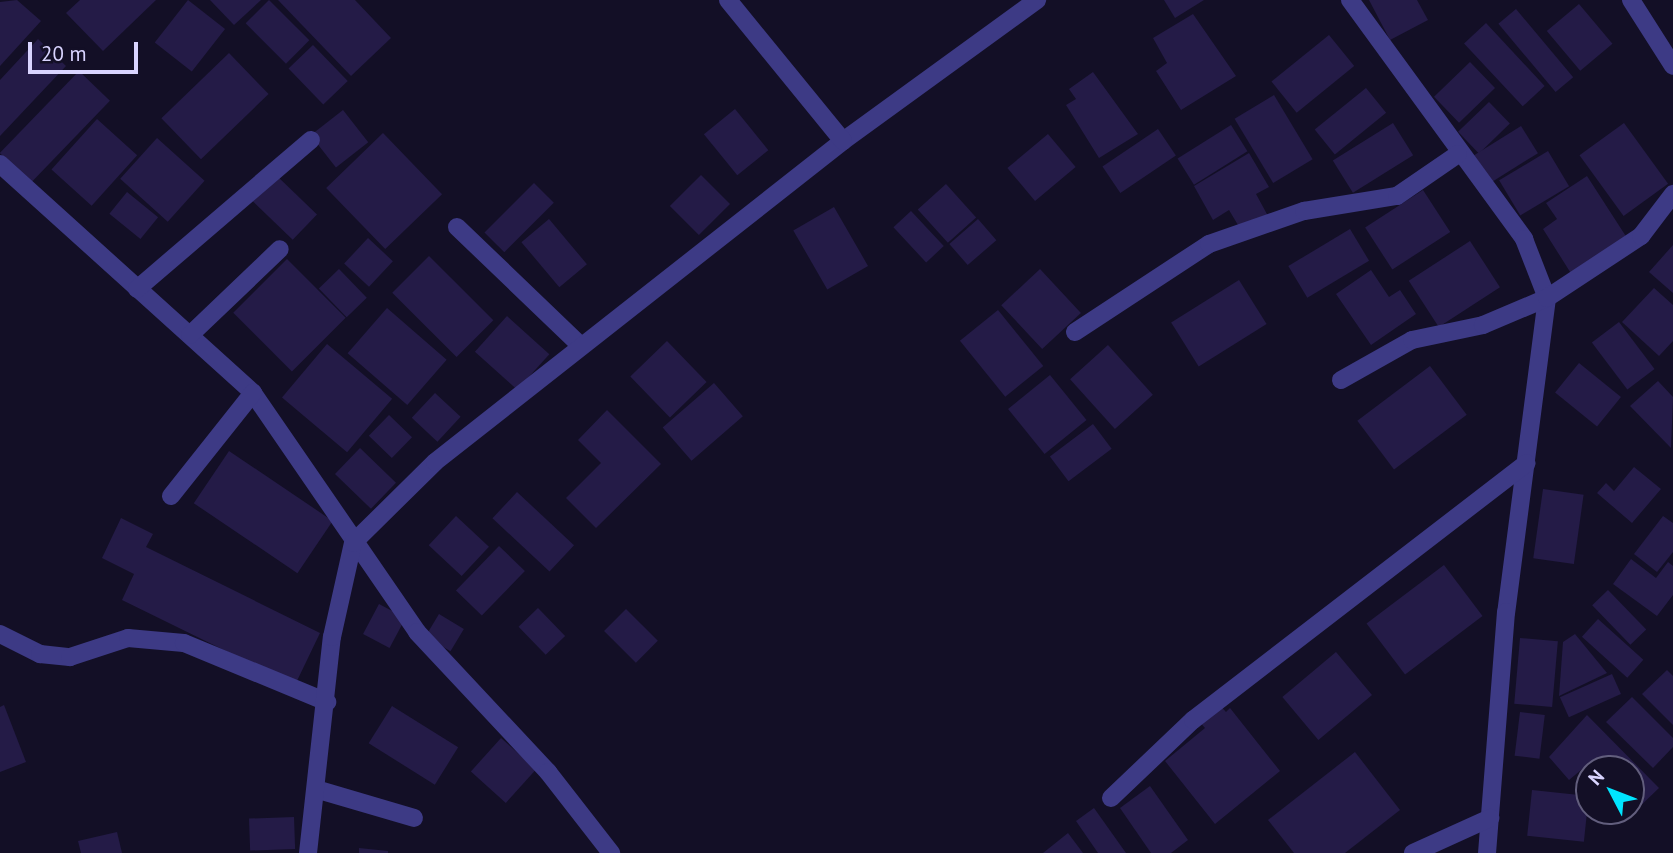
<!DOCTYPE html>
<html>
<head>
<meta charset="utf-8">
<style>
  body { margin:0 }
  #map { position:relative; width:1673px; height:853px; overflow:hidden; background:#130f26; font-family:"PT Sans",sans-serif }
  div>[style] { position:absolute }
  .building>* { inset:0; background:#241b47; transform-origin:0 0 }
  .minor>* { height:18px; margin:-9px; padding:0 9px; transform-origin:9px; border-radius:9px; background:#3d3a85 }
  span { translate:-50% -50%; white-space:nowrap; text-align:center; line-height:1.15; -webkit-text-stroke:6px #130f26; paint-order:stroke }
  .north { position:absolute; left:1575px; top:755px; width:70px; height:70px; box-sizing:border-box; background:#130f26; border:2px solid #625e7d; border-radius:50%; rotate:312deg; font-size:19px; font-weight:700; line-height:28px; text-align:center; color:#d9d4ff }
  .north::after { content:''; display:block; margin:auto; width:24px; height:32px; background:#00e5ff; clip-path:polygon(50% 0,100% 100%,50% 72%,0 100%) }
  .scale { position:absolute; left:28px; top:42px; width:110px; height:32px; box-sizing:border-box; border:4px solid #d9d4ff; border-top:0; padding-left:9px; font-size:21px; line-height:24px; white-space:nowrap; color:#d9d4ff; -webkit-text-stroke:5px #130f26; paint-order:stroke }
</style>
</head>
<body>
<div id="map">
  <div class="building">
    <div style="clip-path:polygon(17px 0,41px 21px,0 66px,0 2px)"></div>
    <div style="clip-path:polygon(80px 0,156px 0,103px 51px,66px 13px)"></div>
    <div style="left:188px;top:0;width:47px;height:54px;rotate:38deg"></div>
    <div style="clip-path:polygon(210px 0,261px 0,234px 25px)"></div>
    <div style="left:269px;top:0;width:57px;height:33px;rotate:45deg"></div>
    <div style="clip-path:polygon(278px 0,355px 0,391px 38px,351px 76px)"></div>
    <div style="clip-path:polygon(1164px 0,1204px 0,1175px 18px)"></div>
    <div style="clip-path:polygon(1369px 0,1417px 0,1428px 20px,1390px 40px)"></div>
    <div style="left:1579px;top:4px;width:52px;height:42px;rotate:50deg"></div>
    <div style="left:1516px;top:9px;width:89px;height:23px;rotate:50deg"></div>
    <div style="clip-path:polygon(1193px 14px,1236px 76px,1181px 110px,1156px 71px,1167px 63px,1153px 38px)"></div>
    <div style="left:1486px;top:23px;width:86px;height:30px;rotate:47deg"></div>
    <div style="left:1329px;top:35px;width:40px;height:74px;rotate:51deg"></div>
    <div style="clip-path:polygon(38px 39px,66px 66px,0 136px,0 80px)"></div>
    <div style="left:313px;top:45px;width:50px;height:34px;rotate:46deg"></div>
    <div style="left:229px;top:53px;width:57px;height:94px;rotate:46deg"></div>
    <div style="left:1470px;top:62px;width:36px;height:50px;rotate:46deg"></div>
    <div style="left:79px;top:71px;width:43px;height:114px;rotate:44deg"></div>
    <div style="clip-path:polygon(1093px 72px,1138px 134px,1099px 158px,1066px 105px,1076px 99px,1069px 89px)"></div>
    <div style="left:1366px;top:88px;width:32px;height:66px;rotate:51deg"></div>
    <div style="left:1274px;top:95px;width:75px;height:46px;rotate:59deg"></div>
    <div style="left:1489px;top:102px;width:30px;height:43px;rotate:46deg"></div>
    <div style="left:735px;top:109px;width:53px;height:40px;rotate:51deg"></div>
    <div style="left:343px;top:110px;width:41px;height:41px;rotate:52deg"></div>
    <div style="left:97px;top:119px;width:54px;height:68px;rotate:42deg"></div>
    <div style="left:1393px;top:123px;width:38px;height:71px;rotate:58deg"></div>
    <div style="left:1624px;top:123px;width:75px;height:55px;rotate:54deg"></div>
    <div style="left:1231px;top:125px;width:31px;height:63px;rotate:58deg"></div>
    <div style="left:1521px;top:126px;width:32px;height:61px;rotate:58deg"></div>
    <div style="left:1158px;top:129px;width:32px;height:67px;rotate:56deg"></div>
    <div style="left:383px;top:133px;width:85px;height:79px;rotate:46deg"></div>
    <div style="left:1048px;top:134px;width:43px;height:53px;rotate:50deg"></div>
    <div style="left:157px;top:138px;width:64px;height:55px;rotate:42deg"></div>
    <div style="left:1548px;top:151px;width:41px;height:57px;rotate:59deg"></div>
    <div style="clip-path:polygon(1249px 153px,1269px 187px,1256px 194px,1268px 216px,1241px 230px,1229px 210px,1213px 220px,1194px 186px)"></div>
    <div style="left:276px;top:175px;width:57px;height:35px;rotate:44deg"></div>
    <div style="left:701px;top:175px;width:41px;height:44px;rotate:45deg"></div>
    <div style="clip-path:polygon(1587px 176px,1629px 241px,1572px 275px,1543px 229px,1557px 219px,1546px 203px)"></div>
    <div style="left:534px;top:183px;width:28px;height:70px;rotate:45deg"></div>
    <div style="left:946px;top:184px;width:45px;height:38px;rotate:48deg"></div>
    <div style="left:1423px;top:190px;width:50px;height:69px;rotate:57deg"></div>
    <div style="left:127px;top:192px;width:40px;height:28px;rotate:39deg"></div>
    <div style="left:834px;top:207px;width:68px;height:47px;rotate:60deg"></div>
    <div style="left:911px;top:211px;width:48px;height:24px;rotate:47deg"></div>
    <div style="left:549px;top:219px;width:59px;height:36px;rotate:50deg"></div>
    <div style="left:978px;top:219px;width:28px;height:38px;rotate:49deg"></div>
    <div style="left:1350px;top:229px;width:37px;height:72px;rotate:59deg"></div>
    <div style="left:368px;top:238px;width:34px;height:35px;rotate:43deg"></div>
    <div style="left:1470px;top:241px;width:55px;height:73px;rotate:57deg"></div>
    <div style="clip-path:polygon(1673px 245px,1673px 293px,1649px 272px)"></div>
    <div style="left:429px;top:256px;width:91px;height:52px;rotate:45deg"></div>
    <div style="left:287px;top:259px;width:83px;height:76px;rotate:45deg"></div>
    <div style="left:339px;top:269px;width:40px;height:28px;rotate:46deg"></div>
    <div style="left:1040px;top:269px;width:60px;height:53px;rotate:47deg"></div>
    <div style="clip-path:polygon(1371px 270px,1389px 297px,1400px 290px,1416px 314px,1371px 345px,1336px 294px)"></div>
    <div style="left:1239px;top:280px;width:52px;height:80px;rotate:58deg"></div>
    <div style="clip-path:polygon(1654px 288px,1673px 305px,1673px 341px,1659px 356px,1622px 322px)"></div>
    <div style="left:387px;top:308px;width:79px;height:60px;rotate:41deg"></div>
    <div style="left:998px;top:310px;width:72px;height:49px;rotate:51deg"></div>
    <div style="left:507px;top:316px;width:57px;height:48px;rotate:42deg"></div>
    <div style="left:1619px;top:322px;width:59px;height:34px;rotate:53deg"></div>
    <div style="left:667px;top:341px;width:57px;height:51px;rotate:46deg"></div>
    <div style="left:327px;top:344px;width:85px;height:70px;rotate:40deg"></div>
    <div style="left:1108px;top:345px;width:67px;height:51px;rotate:48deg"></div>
    <div style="left:1579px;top:363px;width:54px;height:38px;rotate:39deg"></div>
    <div style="left:1430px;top:366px;width:61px;height:91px;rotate:53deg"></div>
    <div style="left:1050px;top:375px;width:58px;height:54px;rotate:51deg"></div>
    <div style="clip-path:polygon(1658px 381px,1673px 397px,1671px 448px,1630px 406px)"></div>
    <div style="left:714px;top:383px;width:44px;height:68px;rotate:49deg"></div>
    <div style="left:435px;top:393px;width:35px;height:34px;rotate:43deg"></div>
    <div style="clip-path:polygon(607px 410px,661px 464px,596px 528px,566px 498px,601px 463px,578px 440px)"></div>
    <div style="left:389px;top:415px;width:32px;height:29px;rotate:44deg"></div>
    <div style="left:1093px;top:424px;width:31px;height:54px;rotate:53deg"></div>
    <div style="left:360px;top:448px;width:50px;height:36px;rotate:44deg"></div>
    <div style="left:229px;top:451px;width:125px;height:63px;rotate:34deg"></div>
    <div style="clip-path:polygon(1634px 467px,1661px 489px,1632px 523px,1597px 493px,1606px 483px,1614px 491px)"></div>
    <div style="left:1543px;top:489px;width:41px;height:70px;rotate:8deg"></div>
    <div style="left:517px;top:492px;width:78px;height:36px;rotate:43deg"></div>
    <div style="left:456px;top:516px;width:45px;height:40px;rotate:43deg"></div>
    <div style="clip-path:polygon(1663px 516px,1673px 523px,1673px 552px,1657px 572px,1634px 554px)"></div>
    <div style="clip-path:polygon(121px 518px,153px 534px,146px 547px,320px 633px,295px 685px,122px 600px,134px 574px,102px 558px)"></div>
    <div style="left:499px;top:546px;width:36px;height:62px;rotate:44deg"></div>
    <div style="clip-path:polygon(1631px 559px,1656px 578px,1668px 562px,1673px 566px,1673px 595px,1657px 616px,1613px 584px)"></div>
    <div style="left:1444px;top:565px;width:64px;height:97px;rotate:53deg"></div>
    <div style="left:1608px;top:590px;width:55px;height:22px;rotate:46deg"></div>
    <div style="left:379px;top:604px;width:30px;height:34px;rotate:28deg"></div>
    <div style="left:538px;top:608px;width:39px;height:27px;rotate:46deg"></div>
    <div style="left:626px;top:609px;width:45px;height:31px;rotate:45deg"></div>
    <div style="left:439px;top:614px;width:29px;height:26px;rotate:31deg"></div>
    <div style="left:1598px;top:619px;width:61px;height:24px;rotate:42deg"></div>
    <div style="clip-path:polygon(1575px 634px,1607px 673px,1559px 696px,1563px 642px)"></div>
    <div style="left:1520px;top:638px;width:38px;height:66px;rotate:5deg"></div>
    <div style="left:1336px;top:652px;width:56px;height:70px;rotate:50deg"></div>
    <div style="clip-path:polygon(1667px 670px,1673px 676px,1673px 725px,1642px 694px)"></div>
    <div style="left:1612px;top:674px;width:22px;height:57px;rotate:66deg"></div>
    <div style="clip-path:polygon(1632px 697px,1673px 738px,1673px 747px,1653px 768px,1606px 722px)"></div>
    <div style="clip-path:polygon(1217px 702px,1226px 712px,1230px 708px,1280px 771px,1215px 824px,1165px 761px,1205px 728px,1197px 719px)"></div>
    <div style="clip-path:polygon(4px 705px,26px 762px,0 772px,0 707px)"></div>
    <div style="left:392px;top:706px;width:78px;height:44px;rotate:32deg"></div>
    <div style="left:1520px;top:712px;width:25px;height:44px;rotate:7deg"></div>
    <div style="clip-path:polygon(1587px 715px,1659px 788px,1633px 813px,1631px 769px,1587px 765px,1569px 780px,1549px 757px)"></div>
    <div style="left:501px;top:738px;width:47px;height:45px;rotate:42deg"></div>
    <div style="clip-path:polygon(1355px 752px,1400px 810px,1345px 853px,1294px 853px,1268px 820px)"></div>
    <div style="clip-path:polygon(1150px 786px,1188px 840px,1171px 853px,1151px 853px,1120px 808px)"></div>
    <div style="left:1532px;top:790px;width:57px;height:46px;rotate:6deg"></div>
    <div style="clip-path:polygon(1094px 808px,1126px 853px,1098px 853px,1076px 821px)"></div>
    <div style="left:294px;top:817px;width:32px;height:45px;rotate:88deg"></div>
    <div style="clip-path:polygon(117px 832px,122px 853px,81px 853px,78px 841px)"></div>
    <div style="clip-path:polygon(1068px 833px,1083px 853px,1043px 853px)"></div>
    <div style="clip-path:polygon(359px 848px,388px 851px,388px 853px,359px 853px)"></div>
  </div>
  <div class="minor">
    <div style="left:1350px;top:0;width:296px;rotate:53.9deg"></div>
    <div style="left:1524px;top:239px;width:63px;rotate:68.7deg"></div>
    <div style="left:1547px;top:298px;width:317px;rotate:97.4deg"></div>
    <div style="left:1506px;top:612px;width:242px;rotate:94.5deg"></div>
    <div style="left:1631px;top:0;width:78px;rotate:57.5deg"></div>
    <div style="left:843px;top:141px;width:240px;rotate:-36deg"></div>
    <div style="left:0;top:164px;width:341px;rotate:42.1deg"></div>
    <div style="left:253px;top:393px;width:290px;rotate:55.5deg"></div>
    <div style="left:417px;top:632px;width:192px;rotate:46.9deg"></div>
    <div style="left:548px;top:772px;width:103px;rotate:52.1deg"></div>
    <div style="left:457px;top:227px;width:170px;rotate:43.8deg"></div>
    <div style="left:137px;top:289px;width:229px;rotate:-40.6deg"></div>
    <div style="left:1075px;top:332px;width:160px;rotate:-33.3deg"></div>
    <div style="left:1209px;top:244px;width:101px;rotate:-19.2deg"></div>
    <div style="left:1304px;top:211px;width:94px;rotate:-9.2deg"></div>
    <div style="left:1397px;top:196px;width:74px;rotate:-34.5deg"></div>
    <div style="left:190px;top:335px;width:124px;rotate:-43.7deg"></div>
    <div style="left:1341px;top:380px;width:81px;rotate:-29.4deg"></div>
    <div style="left:1412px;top:340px;width:73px;rotate:-11.9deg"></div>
    <div style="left:1483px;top:325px;width:69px;rotate:-22.9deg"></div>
    <div style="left:1547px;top:298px;width:113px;rotate:-33.4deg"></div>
    <div style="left:1641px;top:236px;width:53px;rotate:-52.7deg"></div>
    <div style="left:171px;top:496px;width:132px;rotate:-51.5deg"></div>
    <div style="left:0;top:634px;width:45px;rotate:26.6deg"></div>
    <div style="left:40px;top:654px;width:30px;rotate:6deg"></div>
    <div style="left:70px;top:657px;width:61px;rotate:-18.1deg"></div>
    <div style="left:128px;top:638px;width:56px;rotate:5.1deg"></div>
    <div style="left:184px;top:643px;width:155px;rotate:22.4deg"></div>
    <div style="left:319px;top:790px;width:99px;rotate:16.4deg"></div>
    <div style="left:1111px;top:798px;width:113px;rotate:-43.6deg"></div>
    <div style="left:1193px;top:720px;width:421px;rotate:-37.6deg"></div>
    <div style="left:308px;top:853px;width:217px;rotate:-83.7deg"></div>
    <div style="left:332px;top:637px;width:96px;rotate:-77.4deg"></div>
    <div style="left:353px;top:543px;width:115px;rotate:-44.6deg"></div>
    <div style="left:435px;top:462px;width:519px;rotate:-38.19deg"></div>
    <div style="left:843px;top:141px;width:182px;rotate:-129.2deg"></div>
    <div style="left:1413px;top:853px;width:85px;rotate:-24.4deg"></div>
  </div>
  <div class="north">N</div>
  <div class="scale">20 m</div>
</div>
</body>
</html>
